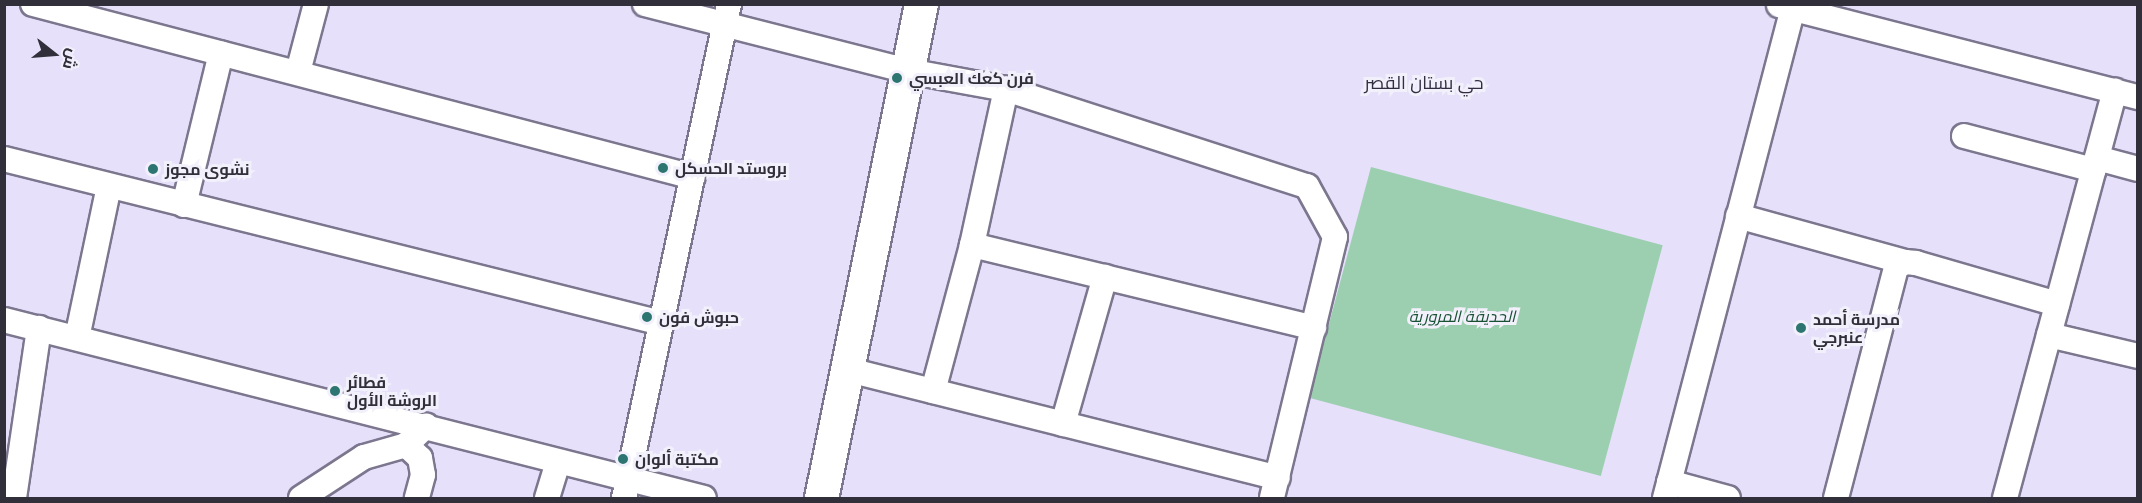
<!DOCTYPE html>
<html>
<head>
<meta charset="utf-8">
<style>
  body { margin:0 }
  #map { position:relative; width:2142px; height:503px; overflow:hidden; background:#e6e0fb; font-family:"Playfair Display",Cairo,serif }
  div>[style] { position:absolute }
  .green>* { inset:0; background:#9ccfb0; transform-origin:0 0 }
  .roads { filter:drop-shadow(2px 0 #7c768e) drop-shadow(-2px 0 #7c768e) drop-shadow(0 2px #7c768e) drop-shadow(0 -2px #7c768e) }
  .street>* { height:24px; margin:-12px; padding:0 12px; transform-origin:12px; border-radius:12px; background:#fff }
  .secondary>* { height:33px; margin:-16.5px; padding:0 16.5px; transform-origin:16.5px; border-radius:16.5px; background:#fff }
  .dots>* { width:16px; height:16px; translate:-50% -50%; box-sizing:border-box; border:3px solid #f2f0fb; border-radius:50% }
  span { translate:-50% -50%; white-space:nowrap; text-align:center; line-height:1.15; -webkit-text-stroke:6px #f2f0fb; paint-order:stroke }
  .poi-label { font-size:16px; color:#312f39; font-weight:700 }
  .left { translate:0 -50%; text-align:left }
  .park-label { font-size:16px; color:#175033; font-style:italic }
  .neighbourhood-label { font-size:18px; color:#332d42 }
  .frame { position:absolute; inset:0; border:6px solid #312f39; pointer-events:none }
  .north { position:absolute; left:24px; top:24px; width:60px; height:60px; -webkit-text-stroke:4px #f2f0fb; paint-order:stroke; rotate:107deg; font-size:16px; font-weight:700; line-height:24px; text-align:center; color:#312f39 }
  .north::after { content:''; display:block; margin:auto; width:21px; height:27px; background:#312f39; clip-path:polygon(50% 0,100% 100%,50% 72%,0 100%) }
</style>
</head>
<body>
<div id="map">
  <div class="green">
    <div style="left:1371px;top:167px;width:302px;height:239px;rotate:15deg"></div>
  </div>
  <div class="roads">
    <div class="street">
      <div style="left:33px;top:4px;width:682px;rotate:14.69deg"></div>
      <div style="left:645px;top:4px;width:271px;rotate:14.3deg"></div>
      <div style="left:908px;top:71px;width:100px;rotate:10.4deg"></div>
      <div style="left:1006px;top:89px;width:316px;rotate:17.9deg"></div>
      <div style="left:1307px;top:186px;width:58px;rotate:61.2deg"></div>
      <div style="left:1335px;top:237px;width:268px;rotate:103.6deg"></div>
      <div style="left:1779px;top:5px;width:371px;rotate:14.4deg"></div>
      <div style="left:298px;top:72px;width:70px;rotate:-75.2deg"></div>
      <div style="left:1964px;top:136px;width:134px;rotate:14.7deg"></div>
      <div style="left:2097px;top:158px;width:42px;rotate:15deg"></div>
      <div style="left:4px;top:159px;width:678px;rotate:14deg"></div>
      <div style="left:184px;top:205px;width:156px;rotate:-76.3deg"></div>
      <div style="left:1738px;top:216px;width:173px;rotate:15.4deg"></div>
      <div style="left:972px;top:245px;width:352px;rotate:13.6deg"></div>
      <div style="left:4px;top:320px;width:722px;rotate:14.27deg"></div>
      <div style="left:2049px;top:335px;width:91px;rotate:13.3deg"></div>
      <div style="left:77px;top:338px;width:155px;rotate:-78.1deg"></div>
      <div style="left:849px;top:370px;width:442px;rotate:14.1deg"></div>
      <div style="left:933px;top:391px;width:151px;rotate:-75deg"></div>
      <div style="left:972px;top:245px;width:160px;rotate:-77.7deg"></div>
      <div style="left:1063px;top:424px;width:153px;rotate:-74.1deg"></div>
      <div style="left:406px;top:445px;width:19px;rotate:43deg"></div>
      <div style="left:420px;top:458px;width:17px;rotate:80deg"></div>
      <div style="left:423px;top:475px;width:24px;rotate:105deg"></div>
      <div style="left:1669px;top:482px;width:61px;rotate:15.2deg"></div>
      <div style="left:14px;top:498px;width:172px;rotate:-81.6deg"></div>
      <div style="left:301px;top:498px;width:75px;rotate:-33.1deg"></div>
      <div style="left:364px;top:457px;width:44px;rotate:-15.9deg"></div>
      <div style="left:406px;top:445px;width:28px;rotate:-44deg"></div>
      <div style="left:547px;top:498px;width:37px;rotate:-73deg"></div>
      <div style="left:624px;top:498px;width:505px;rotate:-78deg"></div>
      <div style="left:1665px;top:498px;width:511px;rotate:-75.36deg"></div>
      <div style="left:1836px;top:498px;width:239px;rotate:-75.4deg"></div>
      <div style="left:1896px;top:267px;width:10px;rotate:-29deg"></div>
      <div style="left:1905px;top:262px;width:11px;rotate:5deg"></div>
      <div style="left:1916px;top:263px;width:147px;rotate:16.2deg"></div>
      <div style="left:2005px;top:498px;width:422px;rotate:-74.9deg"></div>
    </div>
    <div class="secondary">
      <div style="left:821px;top:498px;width:504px;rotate:-78.56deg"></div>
    </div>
  </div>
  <div class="dots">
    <div style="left:897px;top:78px;background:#2c7570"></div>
    <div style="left:663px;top:168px;background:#2c7570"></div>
    <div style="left:153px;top:169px;background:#2c7570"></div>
    <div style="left:647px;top:317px;background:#2c7570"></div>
    <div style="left:1801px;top:328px;background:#2c7570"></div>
    <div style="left:335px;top:391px;background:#2c7570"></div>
    <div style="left:623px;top:459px;background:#2c7570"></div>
  </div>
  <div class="poi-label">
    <span class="left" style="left:909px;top:78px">فرن كعك العبسي</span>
    <span class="left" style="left:675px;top:168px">بروستد الحسكل</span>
    <span class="left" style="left:165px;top:169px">نشوى مجوز</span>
    <span class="left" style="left:659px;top:317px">حبوش فون</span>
    <span class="left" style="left:1813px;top:328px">مدرسة أحمد<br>عنبرجي</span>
    <span class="left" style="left:347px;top:391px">فطائر<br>الروشة الأول</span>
    <span class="left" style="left:635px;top:459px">مكتبة ألوان</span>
  </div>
  <div class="park-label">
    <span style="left:1462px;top:316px">الحديقة المرورية</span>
  </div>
  <div class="neighbourhood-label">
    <span style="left:1424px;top:82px">حي بستان القصر</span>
  </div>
  <div class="frame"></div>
  <div class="north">ش</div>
</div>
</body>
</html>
